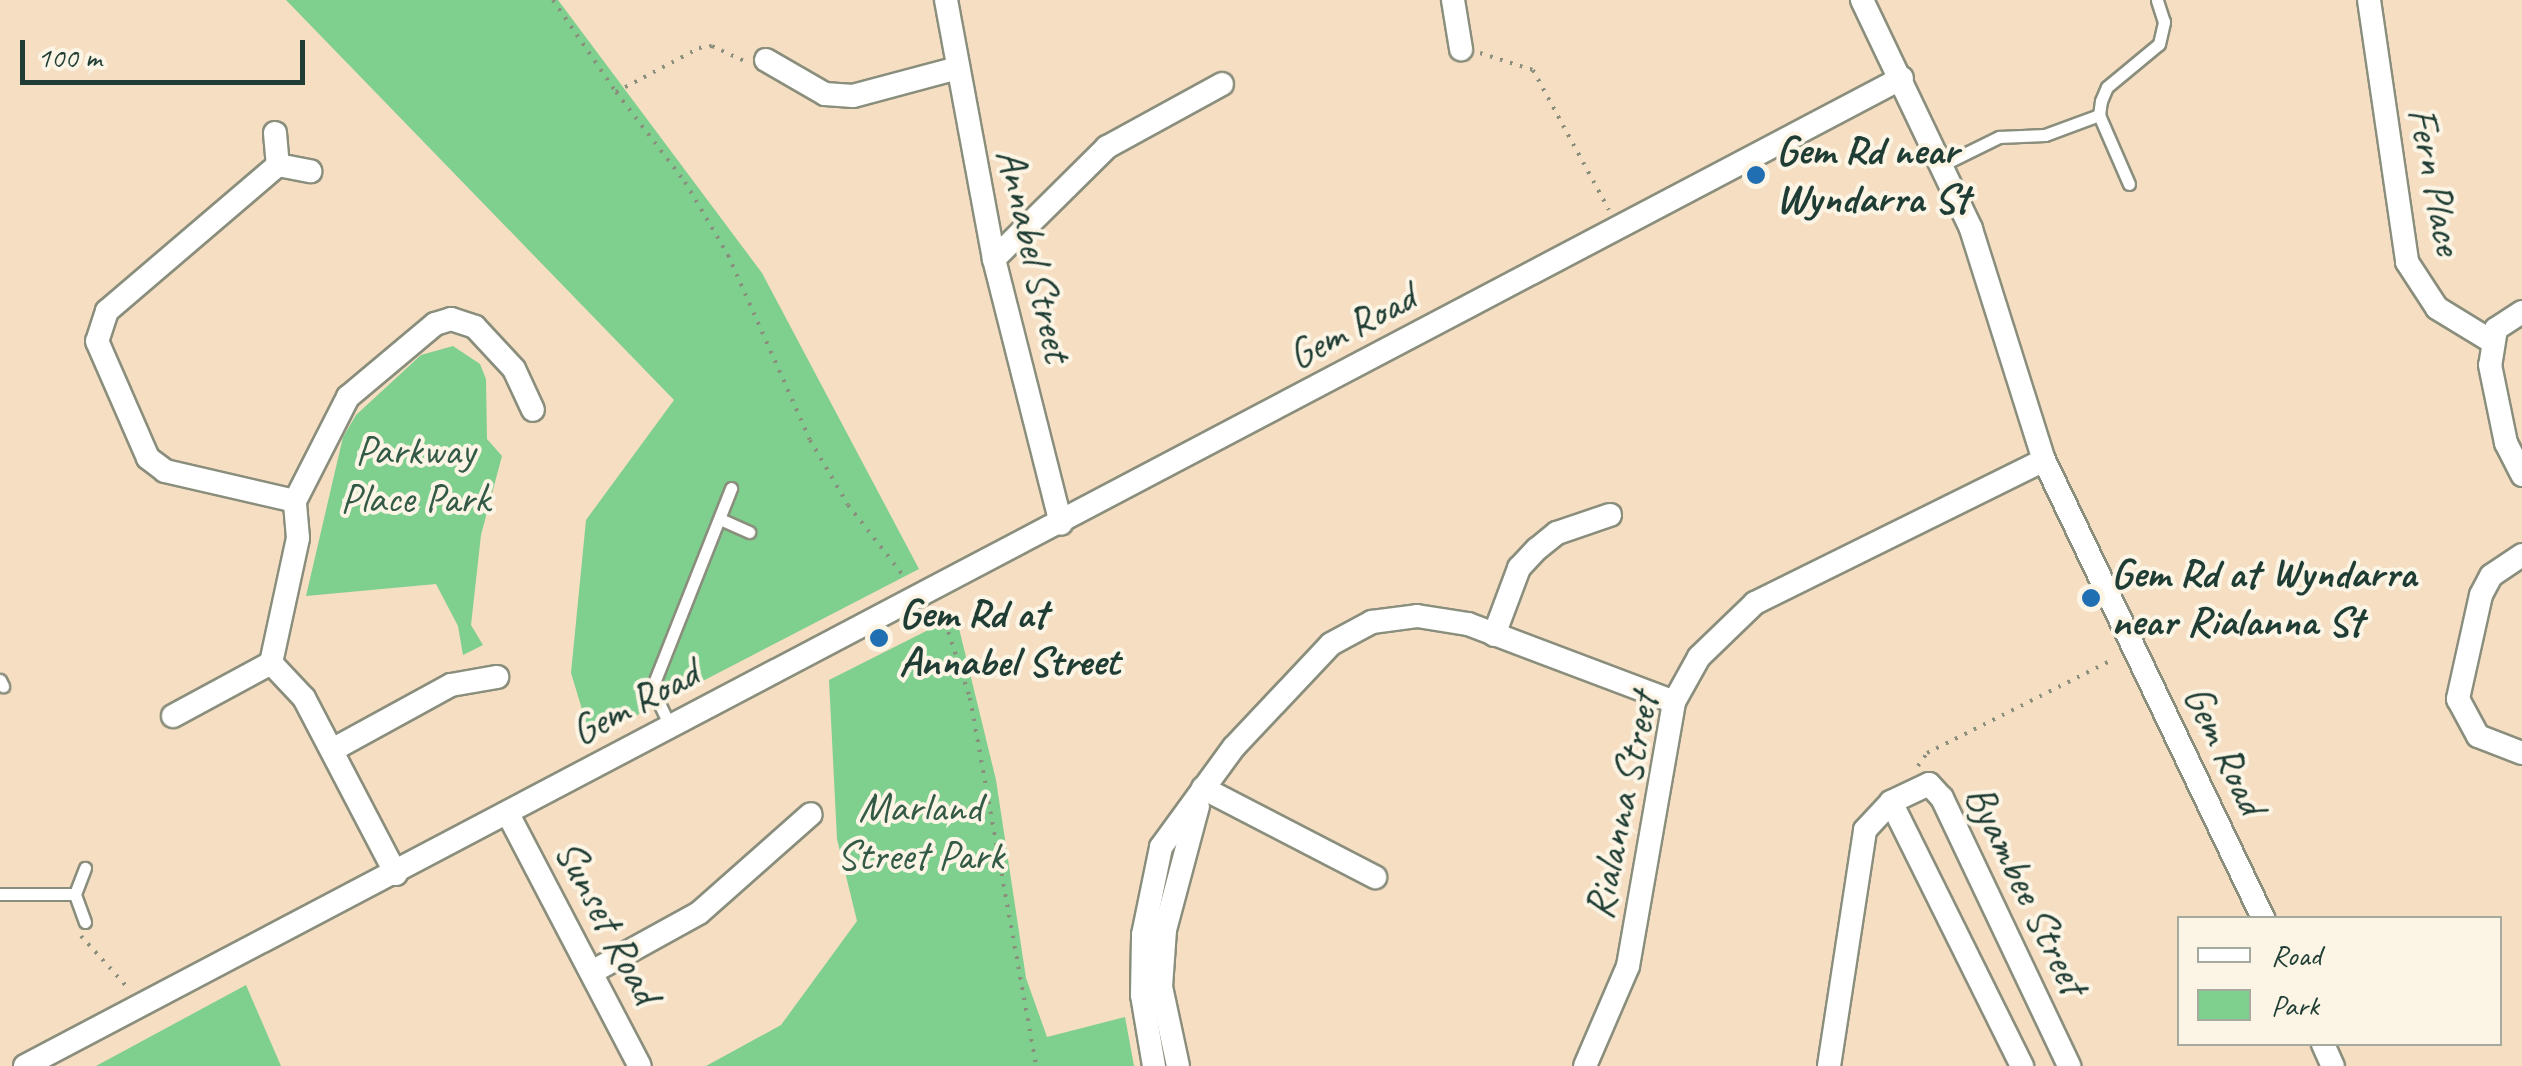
<!DOCTYPE html>
<html>
<head>
<meta charset="utf-8">
<style>
  body { margin:0 }
  #map { position:relative; width:2522px; height:1066px; overflow:hidden; background:#f6dec3; font-family:Caveat,sans-serif }
  div>[style] { position:absolute }
  .green>* { inset:0; background:#7fcf8f }
  .path>* { height:4px; margin-top:-2px; transform-origin:0; background:repeating-linear-gradient(90deg,#8a8e7c 0 2.5px,transparent 0 10.5px) }
  .roads { filter:drop-shadow(2px 0 #8a8e7c) drop-shadow(-2px 0 #8a8e7c) drop-shadow(0 2px #8a8e7c) drop-shadow(0 -2px #8a8e7c) }
  .service>* { height:11px; margin:-5.5px; padding:0 5.5px; transform-origin:5.5px; border-radius:5.5px; background:#fff }
  .minor>* { height:22px; margin:-11px; padding:0 11px; transform-origin:11px; border-radius:11px; background:#fff }
  .dots>* { width:28px; height:28px; translate:-50% -50%; box-sizing:border-box; border:5px solid #fcf5e5; border-radius:50% }
  span { translate:-50% -50%; white-space:nowrap; text-align:center; line-height:1.15; -webkit-text-stroke:8px #fcf5e5; paint-order:stroke }
  .poi-label { font-size:42px; color:#1f3d34; font-weight:700 }
  .left { translate:0 -50%; text-align:left }
  .street-label { font-size:42px; color:#1f3d34 }
  .park-label { font-size:42px; color:#325a46 }
  .legend { position:absolute; left:2177px; top:916px; width:325px; height:130px; box-sizing:border-box; background:#fcf5e5; border:2px solid #a4ab9e; margin:0; padding:12px 18px; list-style:none; font-size:30px; color:#1f3d34 }
  .legend li { display:flex; align-items:center; gap:20px; height:50px }
  .legend b { width:50px; border:2px solid #a4ab9e }
  .scale { position:absolute; left:20px; top:40px; width:285px; height:45px; box-sizing:border-box; border:5px solid #1f3d34; border-top:0; padding-left:12px; font-size:30px; line-height:35px; white-space:nowrap; color:#1f3d34; -webkit-text-stroke:8px #fcf5e5; paint-order:stroke }
</style>
</head>
<body>
<div id="map">
  <div class="green">
    <div style="clip-path:polygon(286px 0,558px 0,762px 273px,919px 569px,591px 739px,571px 673px,586px 520px,674px 400px)"></div>
    <div style="clip-path:polygon(453px 346px,480px 364px,486px 379px,487px 439px,502px 456px,481px 535px,471px 625px,483px 645px,463px 655px,458px 626px,436px 584px,306px 596px,343px 437px,356px 415px,421px 355px)"></div>
    <div style="clip-path:polygon(956px 616px,996px 780px,1026px 978px,1047px 1037px,1125px 1017px,1134px 1066px,706px 1066px,781px 1025px,857px 921px,837px 839px,829px 680px)"></div>
    <div style="clip-path:polygon(246px 985px,281px 1066px,96px 1066px)"></div>
  </div>
  <div class="path">
    <div style="left:553px;top:0;width:112px;rotate:55.6deg"></div>
    <div style="left:616px;top:92px;width:94px;rotate:-27.9deg"></div>
    <div style="left:699px;top:48px;width:13px;rotate:-9deg"></div>
    <div style="left:712px;top:46px;width:35px;rotate:25deg"></div>
    <div style="left:1480px;top:53px;width:56px;rotate:17.8deg"></div>
    <div style="left:1533px;top:70px;width:159px;rotate:61.5deg"></div>
    <div style="left:616px;top:92px;width:113px;rotate:52.5deg"></div>
    <div style="left:685px;top:182px;width:85px;rotate:59.5deg"></div>
    <div style="left:728px;top:255px;width:202px;rotate:66.1deg"></div>
    <div style="left:810px;top:440px;width:75px;rotate:59.7deg"></div>
    <div style="left:848px;top:505px;width:94px;rotate:51.9deg"></div>
    <div style="left:932px;top:609px;width:18px;rotate:45deg"></div>
    <div style="left:945px;top:622px;width:80px;rotate:71.8deg"></div>
    <div style="left:970px;top:698px;width:374px;rotate:79.8deg"></div>
    <div style="left:1918px;top:766px;width:16px;rotate:-55deg"></div>
    <div style="left:1927px;top:753px;width:209px;rotate:-26.7deg"></div>
    <div style="left:81px;top:936px;width:70px;rotate:47.9deg"></div>
  </div>
  <div class="roads">
    <div class="service">
      <div style="left:1942px;top:165px;width:64px;rotate:-26.2deg"></div>
      <div style="left:1999px;top:137px;width:46px;rotate:-2.5deg"></div>
      <div style="left:2045px;top:135px;width:58px;rotate:-20.3deg"></div>
      <div style="left:2129px;top:184px;width:75px;rotate:-113.5deg"></div>
      <div style="left:2099px;top:115px;width:14px;rotate:-82deg"></div>
      <div style="left:2101px;top:101px;width:15px;rotate:-67deg"></div>
      <div style="left:2107px;top:87px;width:67px;rotate:-39.6deg"></div>
      <div style="left:2159px;top:44px;width:23px;rotate:-77deg"></div>
      <div style="left:2164px;top:22px;width:23px;rotate:-108deg"></div>
      <div style="left:720px;top:519px;width:32px;rotate:24deg"></div>
      <div style="left:0;top:680px;width:7px;rotate:63deg"></div>
      <div style="left:670px;top:726px;width:42px;rotate:-115.3deg"></div>
      <div style="left:652px;top:688px;width:215px;rotate:-68.4deg"></div>
      <div style="left:0;top:894px;width:75px"></div>
      <div style="left:85px;top:922px;width:30px;rotate:-110deg"></div>
      <div style="left:75px;top:894px;width:28px;rotate:-69deg"></div>
    </div>
    <div class="minor">
      <div style="left:946px;top:0;width:263px;rotate:79.5deg"></div>
      <div style="left:994px;top:259px;width:273px;rotate:75.8deg"></div>
      <div style="left:1453px;top:0;width:50px;rotate:80.7deg"></div>
      <div style="left:1862px;top:0;width:254px;rotate:64.5deg"></div>
      <div style="left:1971px;top:229px;width:242px;rotate:72.5deg"></div>
      <div style="left:2044px;top:460px;width:508px;rotate:64.44deg"></div>
      <div style="left:2369px;top:0;width:265px;rotate:81.7deg"></div>
      <div style="left:2407px;top:262px;width:55px;rotate:56.9deg"></div>
      <div style="left:2437px;top:308px;width:63px;rotate:31.4deg"></div>
      <div style="left:766px;top:60px;width:68px;rotate:30deg"></div>
      <div style="left:825px;top:94px;width:28px;rotate:4deg"></div>
      <div style="left:853px;top:96px;width:105px;rotate:-15deg"></div>
      <div style="left:275px;top:133px;width:32px;rotate:85deg"></div>
      <div style="left:278px;top:165px;width:33px;rotate:11deg"></div>
      <div style="left:278px;top:165px;width:225px;rotate:139.5deg"></div>
      <div style="left:107px;top:311px;width:32px;rotate:108deg"></div>
      <div style="left:97px;top:341px;width:128px;rotate:66.4deg"></div>
      <div style="left:148px;top:458px;width:21px;rotate:37deg"></div>
      <div style="left:165px;top:471px;width:133px;rotate:13deg"></div>
      <div style="left:994px;top:259px;width:159px;rotate:-44.7deg"></div>
      <div style="left:1107px;top:147px;width:131px;rotate:-28.7deg"></div>
      <div style="left:2522px;top:312px;width:31px;rotate:147deg"></div>
      <div style="left:2496px;top:329px;width:36px;rotate:99deg"></div>
      <div style="left:2490px;top:365px;width:80px;rotate:78.4deg"></div>
      <div style="left:2506px;top:443px;width:36px;rotate:63deg"></div>
      <div style="left:2522px;top:555px;width:37px;rotate:146deg"></div>
      <div style="left:2491px;top:576px;width:21px;rotate:118deg"></div>
      <div style="left:2481px;top:595px;width:107px;rotate:102.5deg"></div>
      <div style="left:2458px;top:699px;width:42px;rotate:61.6deg"></div>
      <div style="left:2478px;top:736px;width:47px;rotate:21.1deg"></div>
      <div style="left:1494px;top:635px;width:72px;rotate:-69.5deg"></div>
      <div style="left:1519px;top:568px;width:26px;rotate:-47deg"></div>
      <div style="left:1537px;top:549px;width:26px;rotate:-39deg"></div>
      <div style="left:1557px;top:533px;width:56px;rotate:-18.8deg"></div>
      <div style="left:173px;top:716px;width:111px;rotate:-28.4deg"></div>
      <div style="left:334px;top:749px;width:133px;rotate:-28.7deg"></div>
      <div style="left:451px;top:685px;width:47px;rotate:-9.9deg"></div>
      <div style="left:1203px;top:788px;width:194px;rotate:27.4deg"></div>
      <div style="left:1891px;top:802px;width:295px;rotate:63.6deg"></div>
      <div style="left:508px;top:814px;width:284px;rotate:62.4deg"></div>
      <div style="left:396px;top:874px;width:199px;rotate:-117.6deg"></div>
      <div style="left:304px;top:698px;width:48px;rotate:-133.3deg"></div>
      <div style="left:271px;top:663px;width:128px;rotate:-77.8deg"></div>
      <div style="left:298px;top:538px;width:37px;rotate:-95deg"></div>
      <div style="left:295px;top:501px;width:117px;rotate:-63deg"></div>
      <div style="left:348px;top:397px;width:114px;rotate:-40deg"></div>
      <div style="left:435px;top:324px;width:17px;rotate:-17deg"></div>
      <div style="left:451px;top:319px;width:25px;rotate:18deg"></div>
      <div style="left:475px;top:327px;width:57px;rotate:47.1deg"></div>
      <div style="left:514px;top:369px;width:45px;rotate:65.1deg"></div>
      <div style="left:592px;top:972px;width:122px;rotate:-28.9deg"></div>
      <div style="left:699px;top:913px;width:149px;rotate:-41.5deg"></div>
      <div style="left:2323px;top:1044px;width:24px;rotate:66deg"></div>
      <div style="left:25px;top:1066px;width:2121px;rotate:-27.76deg"></div>
      <div style="left:1154px;top:1066px;width:72px;rotate:-99.6deg"></div>
      <div style="left:1142px;top:995px;width:60px;rotate:-89deg"></div>
      <div style="left:1143px;top:935px;width:90px;rotate:-78.4deg"></div>
      <div style="left:1161px;top:847px;width:124px;rotate:-53.9deg"></div>
      <div style="left:1234px;top:747px;width:141px;rotate:-46.7deg"></div>
      <div style="left:1331px;top:644px;width:47px;rotate:-28.2deg"></div>
      <div style="left:1372px;top:622px;width:45px;rotate:-7.6deg"></div>
      <div style="left:1417px;top:616px;width:52px;rotate:8.9deg"></div>
      <div style="left:1468px;top:624px;width:220px;rotate:20.7deg"></div>
      <div style="left:1178px;top:1066px;width:81px;rotate:-102.1deg"></div>
      <div style="left:1161px;top:987px;width:57px;rotate:-86deg"></div>
      <div style="left:1165px;top:930px;width:128px;rotate:-75.1deg"></div>
      <div style="left:1585px;top:1066px;width:109px;rotate:-66.7deg"></div>
      <div style="left:1628px;top:966px;width:268px;rotate:-80.1deg"></div>
      <div style="left:1674px;top:702px;width:51px;rotate:-60.9deg"></div>
      <div style="left:1699px;top:657px;width:78px;rotate:-44deg"></div>
      <div style="left:1755px;top:603px;width:322px;rotate:-26.3deg"></div>
      <div style="left:1829px;top:1066px;width:239px;rotate:-81.3deg"></div>
      <div style="left:1865px;top:830px;width:38px;rotate:-47deg"></div>
      <div style="left:1891px;top:802px;width:42px;rotate:-25.3deg"></div>
      <div style="left:1929px;top:784px;width:19px;rotate:47deg"></div>
      <div style="left:1942px;top:798px;width:297px;rotate:64.6deg"></div>
    </div>
  </div>
  <div class="dots">
    <div style="left:1756px;top:175px;background:#1f6fb2"></div>
    <div style="left:2091px;top:598px;background:#1f6fb2"></div>
    <div style="left:879px;top:638px;background:#1f6fb2"></div>
  </div>
  <div class="poi-label">
    <span class="left" style="left:1776px;top:175px">Gem Rd near<br>Wyndarra St</span>
    <span class="left" style="left:2111px;top:598px">Gem Rd at Wyndarra<br>near Rialanna St</span>
    <span class="left" style="left:899px;top:638px">Gem Rd at<br>Annabel Street</span>
  </div>
  <div class="street-label">
    <span style="left:2435px;top:181px;rotate:79deg">Fern Place</span>
    <span style="left:1034px;top:255px;rotate:77deg">Annabel Street</span>
    <span style="left:1352px;top:327px;rotate:-28deg">Gem Road</span>
    <span style="left:635px;top:703px;rotate:-28deg">Gem Road</span>
    <span style="left:2224px;top:750px;rotate:64deg">Gem Road</span>
    <span style="left:1622px;top:806px;rotate:-78deg">Rialanna Street</span>
    <span style="left:2026px;top:890px;rotate:64deg">Byambee Street</span>
    <span style="left:607px;top:922px;rotate:62deg">Sunset Road</span>
  </div>
  <div class="park-label">
    <span style="left:415px;top:475px">Parkway<br>Place Park</span>
    <span style="left:920px;top:832px">Marland<br>Street Park</span>
  </div>
  <ul class="legend">
  <li><b style="height:12px;background:#fff"></b>Road</li>
  <li><b style="height:28px;background:#7fcf8f"></b>Park</li>
  </ul>
  <div class="scale">100 m</div>
</div>
</body>
</html>
